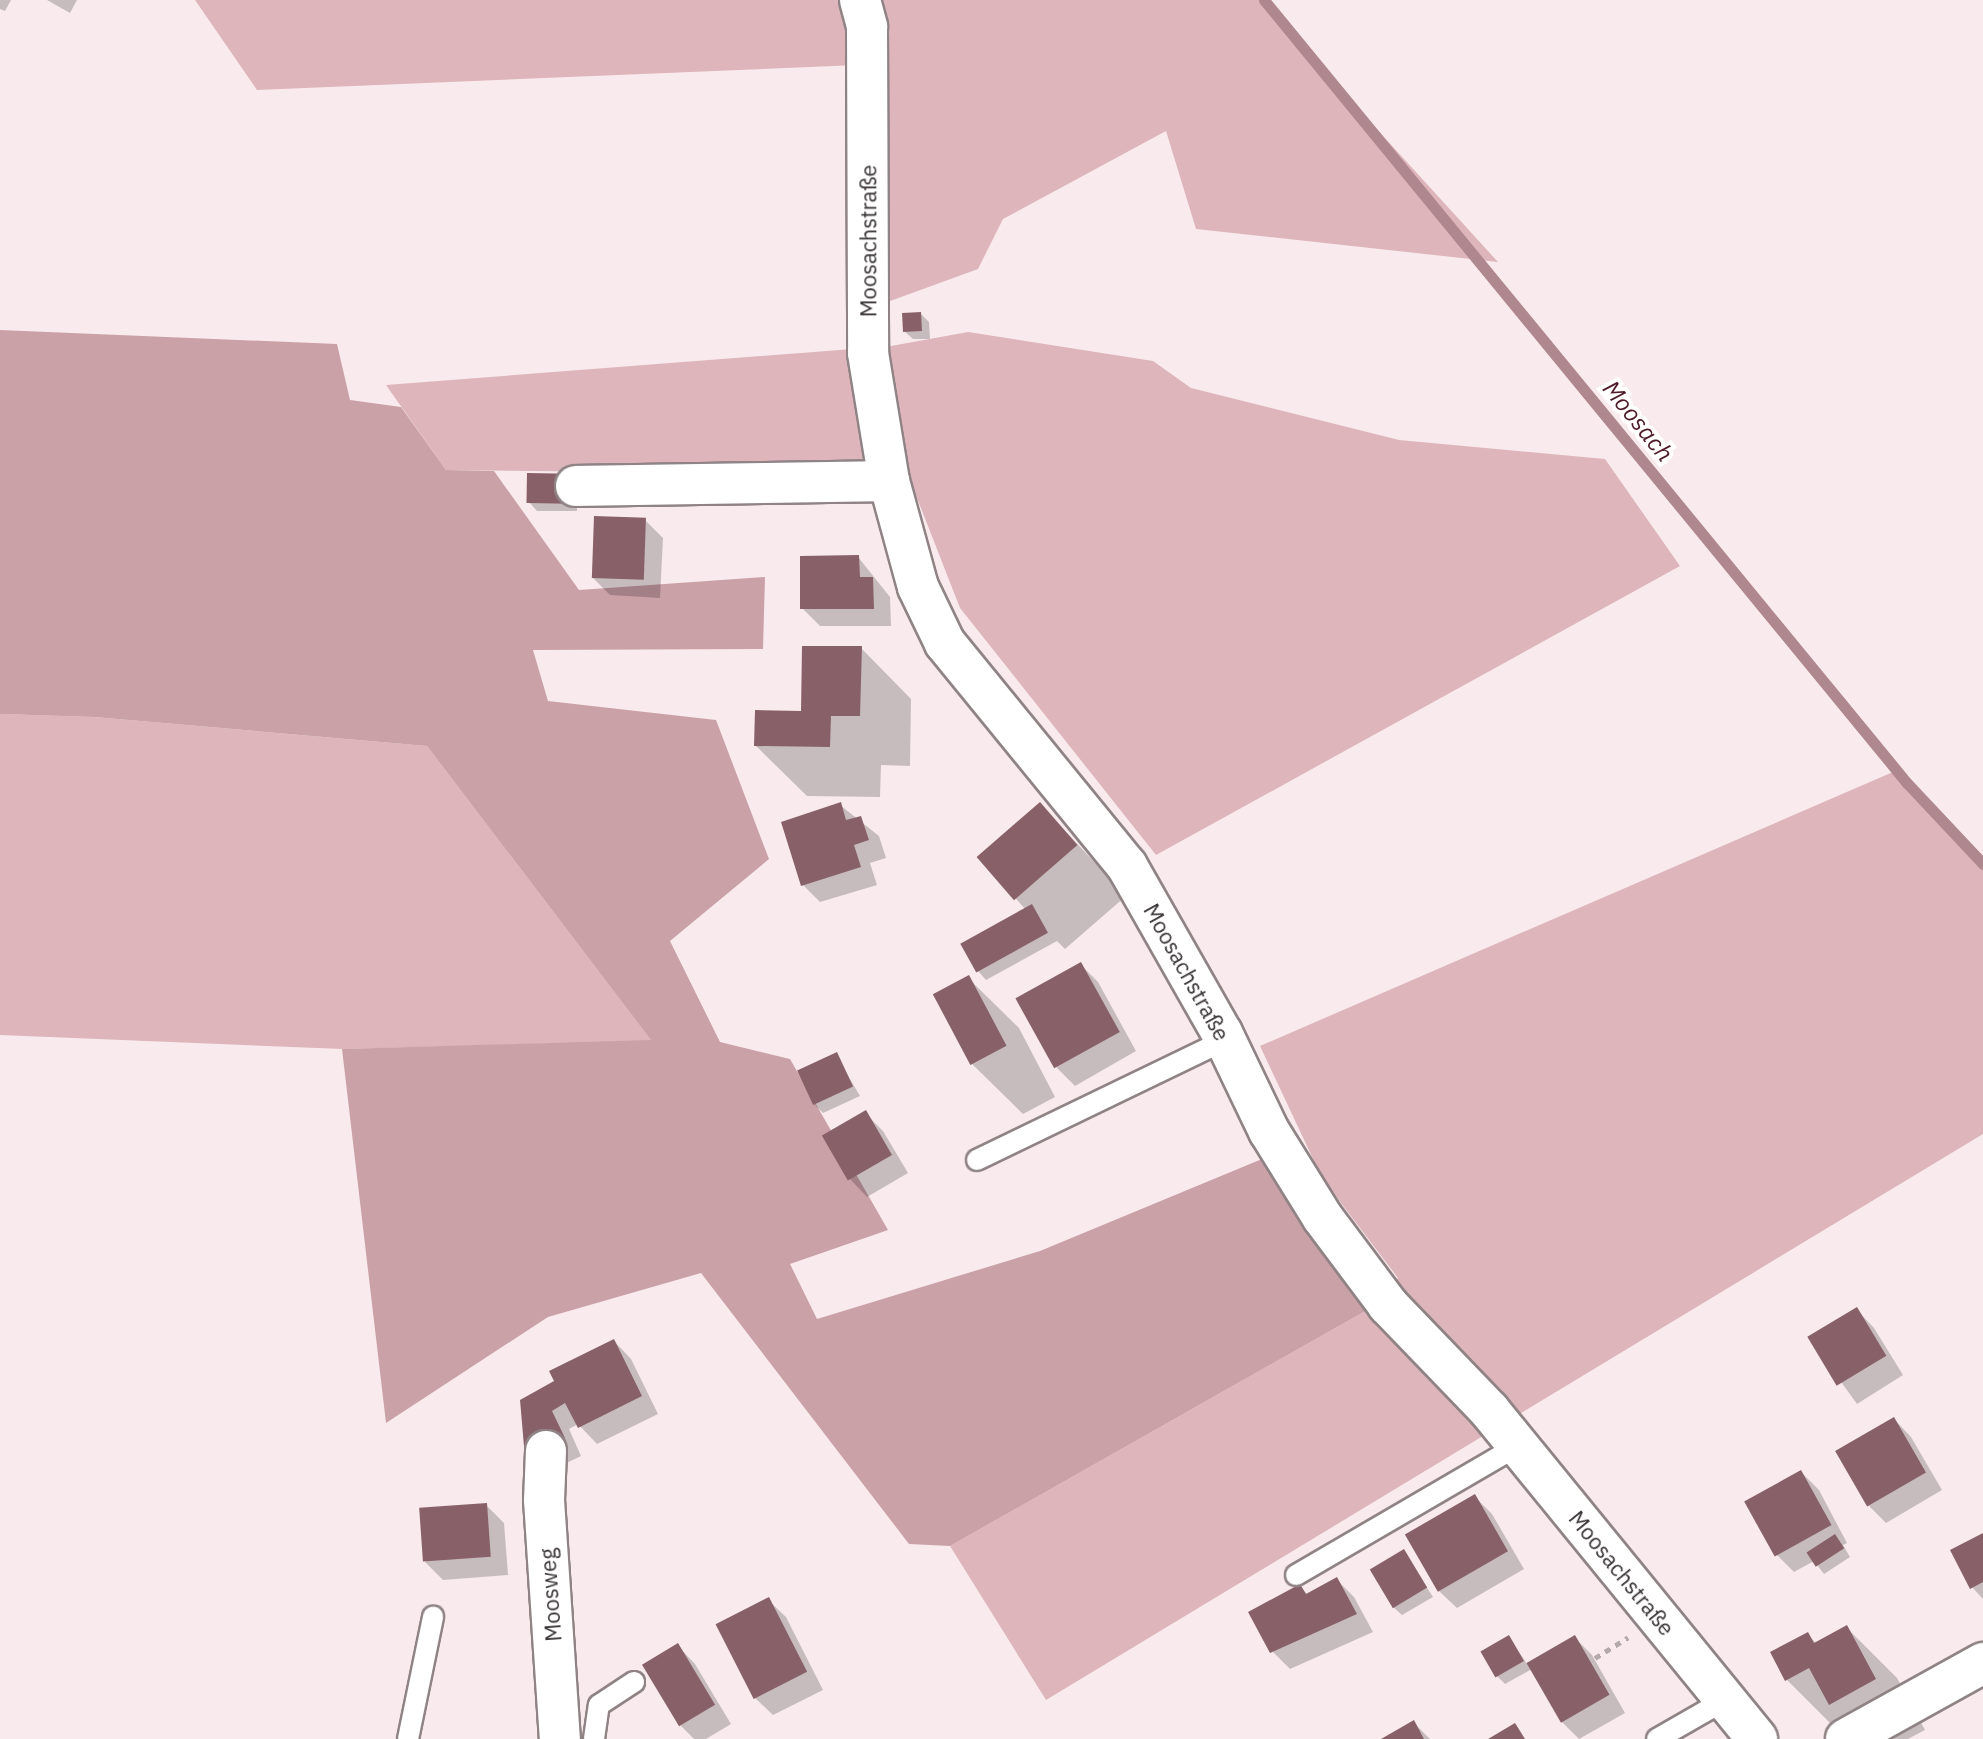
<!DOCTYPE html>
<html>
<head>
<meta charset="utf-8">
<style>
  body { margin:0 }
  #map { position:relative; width:1983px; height:1739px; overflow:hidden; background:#f9ebed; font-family:"IBM Plex Sans",sans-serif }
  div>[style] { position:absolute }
  .green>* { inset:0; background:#ddb5bb }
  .forest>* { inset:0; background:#cba1a8 }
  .shadow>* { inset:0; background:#0003 }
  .stream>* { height:11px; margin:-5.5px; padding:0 5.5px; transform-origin:5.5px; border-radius:5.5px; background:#af878e }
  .building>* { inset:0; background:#886168; transform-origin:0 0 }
  .path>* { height:5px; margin-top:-2.5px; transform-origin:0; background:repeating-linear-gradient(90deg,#b3a8aa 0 6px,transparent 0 12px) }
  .roads { filter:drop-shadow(2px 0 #8f8385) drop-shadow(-2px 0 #8f8385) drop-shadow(0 2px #8f8385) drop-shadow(0 -2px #8f8385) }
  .service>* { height:20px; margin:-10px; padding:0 10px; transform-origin:10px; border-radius:10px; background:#fff }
  .minor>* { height:40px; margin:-20px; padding:0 20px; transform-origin:20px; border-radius:20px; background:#fff }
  span { translate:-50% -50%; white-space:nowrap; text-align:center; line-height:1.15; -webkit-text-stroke:8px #fff; paint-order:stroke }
  .street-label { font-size:22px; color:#363132 }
  .water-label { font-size:24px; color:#4e1a27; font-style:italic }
</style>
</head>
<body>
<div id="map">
  <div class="green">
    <div style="clip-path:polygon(195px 0,1259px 0,1498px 262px,1196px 229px,1166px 131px,1003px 219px,978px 269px,882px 304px,857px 65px,257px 90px)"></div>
    <div style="clip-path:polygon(968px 332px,1153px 361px,1191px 388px,1399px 440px,1605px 459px,1680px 566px,1156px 855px,960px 608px,908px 475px,446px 470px,386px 385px,891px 346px)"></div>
    <div style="clip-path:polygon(0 714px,94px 717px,427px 746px,652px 1041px,342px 1049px,0 1035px)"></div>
    <div style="clip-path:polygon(1893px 772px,1983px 868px,1983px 1134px,1046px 1700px,950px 1546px,1369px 1309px,1398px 1278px,1322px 1178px,1260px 1046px)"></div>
  </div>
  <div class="forest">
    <div style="clip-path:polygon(0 330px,337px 344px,350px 400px,401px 407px,446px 470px,494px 471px,579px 590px,765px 577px,763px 649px,533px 650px,548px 701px,716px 720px,769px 859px,670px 941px,720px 1042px,790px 1059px,888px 1230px,790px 1264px,817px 1319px,1040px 1251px,1262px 1159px,1302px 1225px,1369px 1309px,950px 1546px,909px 1544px,701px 1273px,548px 1317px,386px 1423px,342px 1049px,651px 1040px,427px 746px,94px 717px,0 714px)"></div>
  </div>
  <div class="shadow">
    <div style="clip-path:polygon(0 0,11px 0,5px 11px,0 9px)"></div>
    <div style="clip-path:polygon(47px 0,77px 0,70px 13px)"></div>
    <div style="clip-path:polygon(921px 314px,929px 322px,930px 339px,913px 339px,904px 331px)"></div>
    <div style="clip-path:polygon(577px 484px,577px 511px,537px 511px,529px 502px)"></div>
    <div style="clip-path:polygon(645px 520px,663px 538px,660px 598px,610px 595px,593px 578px)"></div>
    <div style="clip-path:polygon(858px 557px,890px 597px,891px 626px,820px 626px,802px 608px)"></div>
    <div style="clip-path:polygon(861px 648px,911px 699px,910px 766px,881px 765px,880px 797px,807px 796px,756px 746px,803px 713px)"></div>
    <div style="clip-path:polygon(1040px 804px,1126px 896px,1065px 949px,1057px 941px,986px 980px,978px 971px,1026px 910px,979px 857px)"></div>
    <div style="clip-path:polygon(840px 805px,879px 836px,886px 858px,870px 863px,877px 885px,820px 902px,803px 885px)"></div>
    <div style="clip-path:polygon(1080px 964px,1098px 982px,1136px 1051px,1075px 1086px,1057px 1068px,1019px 1000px)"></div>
    <div style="clip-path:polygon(968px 978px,1019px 1028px,1055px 1097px,1023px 1114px,972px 1064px,936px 995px)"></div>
    <div style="clip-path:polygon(836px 1055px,860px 1096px,823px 1113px,815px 1105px)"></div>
    <div style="clip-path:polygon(865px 1113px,883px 1131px,908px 1173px,867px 1197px,850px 1179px,825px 1137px)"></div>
    <div style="clip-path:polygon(1857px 1310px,1874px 1328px,1903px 1375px,1857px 1404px,1810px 1339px)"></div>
    <div style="clip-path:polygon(614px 1341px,631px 1359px,658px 1414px,597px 1444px,578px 1424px,569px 1429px,581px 1456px,544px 1474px,527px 1457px,557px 1382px)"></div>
    <div style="clip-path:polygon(1894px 1419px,1911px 1437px,1942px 1490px,1886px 1523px,1868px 1505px)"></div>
    <div style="clip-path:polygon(1801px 1472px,1819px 1490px,1847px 1543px,1843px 1545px,1850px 1557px,1824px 1574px,1814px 1561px,1794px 1572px,1776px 1554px)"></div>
    <div style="clip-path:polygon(1475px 1497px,1492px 1514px,1524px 1569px,1457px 1608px,1439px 1591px)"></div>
    <div style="clip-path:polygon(486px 1505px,504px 1523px,508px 1575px,443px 1580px,425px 1562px)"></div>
    <div style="clip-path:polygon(1983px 1535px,1983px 1599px,1972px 1587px)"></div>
    <div style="clip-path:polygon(1403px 1551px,1433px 1597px,1402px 1615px,1393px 1607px)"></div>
    <div style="clip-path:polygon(1337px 1580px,1354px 1597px,1373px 1632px,1290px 1669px,1272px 1651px,1299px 1586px,1308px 1595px)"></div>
    <div style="clip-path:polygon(768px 1600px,786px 1617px,823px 1690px,773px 1715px,755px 1698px)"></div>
    <div style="clip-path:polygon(1847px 1628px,1897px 1678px,1925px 1730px,1908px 1739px,1866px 1739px,1837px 1730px,1787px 1680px,1807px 1634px,1817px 1644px)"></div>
    <div style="clip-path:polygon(1509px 1637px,1527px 1664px,1574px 1637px,1592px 1655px,1625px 1713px,1579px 1739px,1562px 1722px,1532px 1669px,1505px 1684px,1497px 1676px)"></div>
    <div style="clip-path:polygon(678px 1646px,695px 1664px,731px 1724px,706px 1739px,694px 1739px,681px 1726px)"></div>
    <div style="clip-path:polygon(1414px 1723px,1430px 1739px,1385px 1739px)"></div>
  </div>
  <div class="stream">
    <div style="left:1264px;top:0;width:1013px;rotate:50.61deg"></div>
    <div style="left:1907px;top:783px;width:111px;rotate:46.8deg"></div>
  </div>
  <div class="building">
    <div style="left:921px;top:312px;width:19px;height:19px;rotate:87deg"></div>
    <div style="left:527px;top:473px;width:43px;height:30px;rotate:1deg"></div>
    <div style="left:594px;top:516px;width:52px;height:62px;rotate:2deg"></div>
    <div style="clip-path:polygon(859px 555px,860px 577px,873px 577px,874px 609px,800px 609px,800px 556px)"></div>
    <div style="clip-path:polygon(802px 646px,862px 646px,860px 716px,831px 716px,830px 747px,754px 746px,755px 710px,801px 711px)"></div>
    <div style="clip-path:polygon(841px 802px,846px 820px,861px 816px,869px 840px,854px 845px,861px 867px,801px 886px,781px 822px)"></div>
    <div style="left:1040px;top:802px;width:57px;height:84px;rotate:49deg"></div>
    <div style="left:1032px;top:904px;width:33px;height:82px;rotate:61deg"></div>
    <div style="left:1081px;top:962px;width:80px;height:75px;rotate:61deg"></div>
    <div style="left:969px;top:975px;width:80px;height:41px;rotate:62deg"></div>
    <div style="left:837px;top:1052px;width:38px;height:44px;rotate:65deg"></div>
    <div style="left:866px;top:1110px;width:52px;height:51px;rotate:60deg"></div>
    <div style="left:1857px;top:1307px;width:57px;height:58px;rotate:59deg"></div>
    <div style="clip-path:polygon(614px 1339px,642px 1396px,578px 1428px,565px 1403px,552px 1411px,565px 1438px,525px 1458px,520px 1400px,554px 1381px,549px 1371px)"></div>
    <div style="left:1894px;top:1417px;width:64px;height:68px;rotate:60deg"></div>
    <div style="left:1801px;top:1470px;width:63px;height:65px;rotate:61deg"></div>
    <div style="left:1475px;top:1494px;width:66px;height:81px;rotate:60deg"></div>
    <div style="left:487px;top:1503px;width:54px;height:68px;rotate:86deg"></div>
    <div style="clip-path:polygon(1983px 1533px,1983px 1582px,1970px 1589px,1950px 1550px)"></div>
    <div style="left:1835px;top:1534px;width:17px;height:34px;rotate:57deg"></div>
    <div style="left:1404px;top:1549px;width:45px;height:40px;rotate:59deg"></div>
    <div style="clip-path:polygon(1337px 1577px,1357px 1614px,1270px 1653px,1248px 1612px,1300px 1584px,1306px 1594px)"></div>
    <div style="left:769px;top:1597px;width:84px;height:60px;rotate:63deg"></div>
    <div style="clip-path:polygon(1847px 1625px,1876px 1679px,1829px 1705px,1809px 1668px,1785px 1681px,1770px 1652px,1808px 1632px,1814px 1643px)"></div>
    <div style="left:1509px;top:1635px;width:30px;height:33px;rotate:60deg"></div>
    <div style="left:1575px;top:1635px;width:69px;height:56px;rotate:60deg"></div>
    <div style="left:678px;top:1643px;width:72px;height:42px;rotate:59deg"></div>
    <div style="clip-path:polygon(1414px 1720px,1424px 1739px,1381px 1739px)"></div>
    <div style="clip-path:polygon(1515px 1723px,1525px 1739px,1488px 1739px)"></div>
  </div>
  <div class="path">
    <div style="left:1595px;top:1658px;width:39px;rotate:-32deg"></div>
  </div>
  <div class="roads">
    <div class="service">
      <div style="left:977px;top:1160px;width:276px;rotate:-25.8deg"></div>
      <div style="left:1296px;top:1575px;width:257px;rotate:-30.2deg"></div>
      <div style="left:408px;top:1739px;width:125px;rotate:-78.4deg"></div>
      <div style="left:594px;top:1739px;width:34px;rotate:-82deg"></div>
      <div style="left:599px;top:1705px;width:42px;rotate:-33.3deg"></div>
      <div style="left:1657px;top:1739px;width:78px;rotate:-29.8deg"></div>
    </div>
    <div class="minor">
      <div style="left:860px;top:0;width:28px;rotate:75deg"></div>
      <div style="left:867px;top:27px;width:326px;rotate:89.8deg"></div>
      <div style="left:868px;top:353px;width:130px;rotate:80.7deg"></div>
      <div style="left:889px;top:481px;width:110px;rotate:74.7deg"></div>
      <div style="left:918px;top:587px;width:62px;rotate:64.3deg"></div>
      <div style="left:945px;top:643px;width:288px;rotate:50.8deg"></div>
      <div style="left:1127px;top:866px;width:192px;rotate:60.4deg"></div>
      <div style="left:1222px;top:1033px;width:109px;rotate:64.4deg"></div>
      <div style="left:1269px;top:1131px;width:102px;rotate:58.2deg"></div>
      <div style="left:1323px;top:1218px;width:109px;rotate:53.2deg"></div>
      <div style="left:1388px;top:1305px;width:146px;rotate:46.1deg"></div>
      <div style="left:1489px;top:1410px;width:424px;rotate:50.8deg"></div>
      <div style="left:576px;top:486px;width:313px;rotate:-0.9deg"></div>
      <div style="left:546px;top:1451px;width:49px;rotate:92.3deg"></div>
      <div style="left:544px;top:1500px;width:240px;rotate:86.2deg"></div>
      <div style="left:1846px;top:1739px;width:157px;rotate:-29deg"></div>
    </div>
  </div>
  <div class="street-label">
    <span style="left:868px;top:241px;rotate:-90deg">Moosachstraße</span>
    <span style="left:1187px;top:972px;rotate:61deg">Moosachstraße</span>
    <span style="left:1622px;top:1573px;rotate:51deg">Moosachstraße</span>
    <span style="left:550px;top:1595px;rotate:-94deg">Moosweg</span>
  </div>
  <div class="water-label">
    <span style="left:1638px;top:421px;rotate:51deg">Moosach</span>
  </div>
</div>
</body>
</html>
